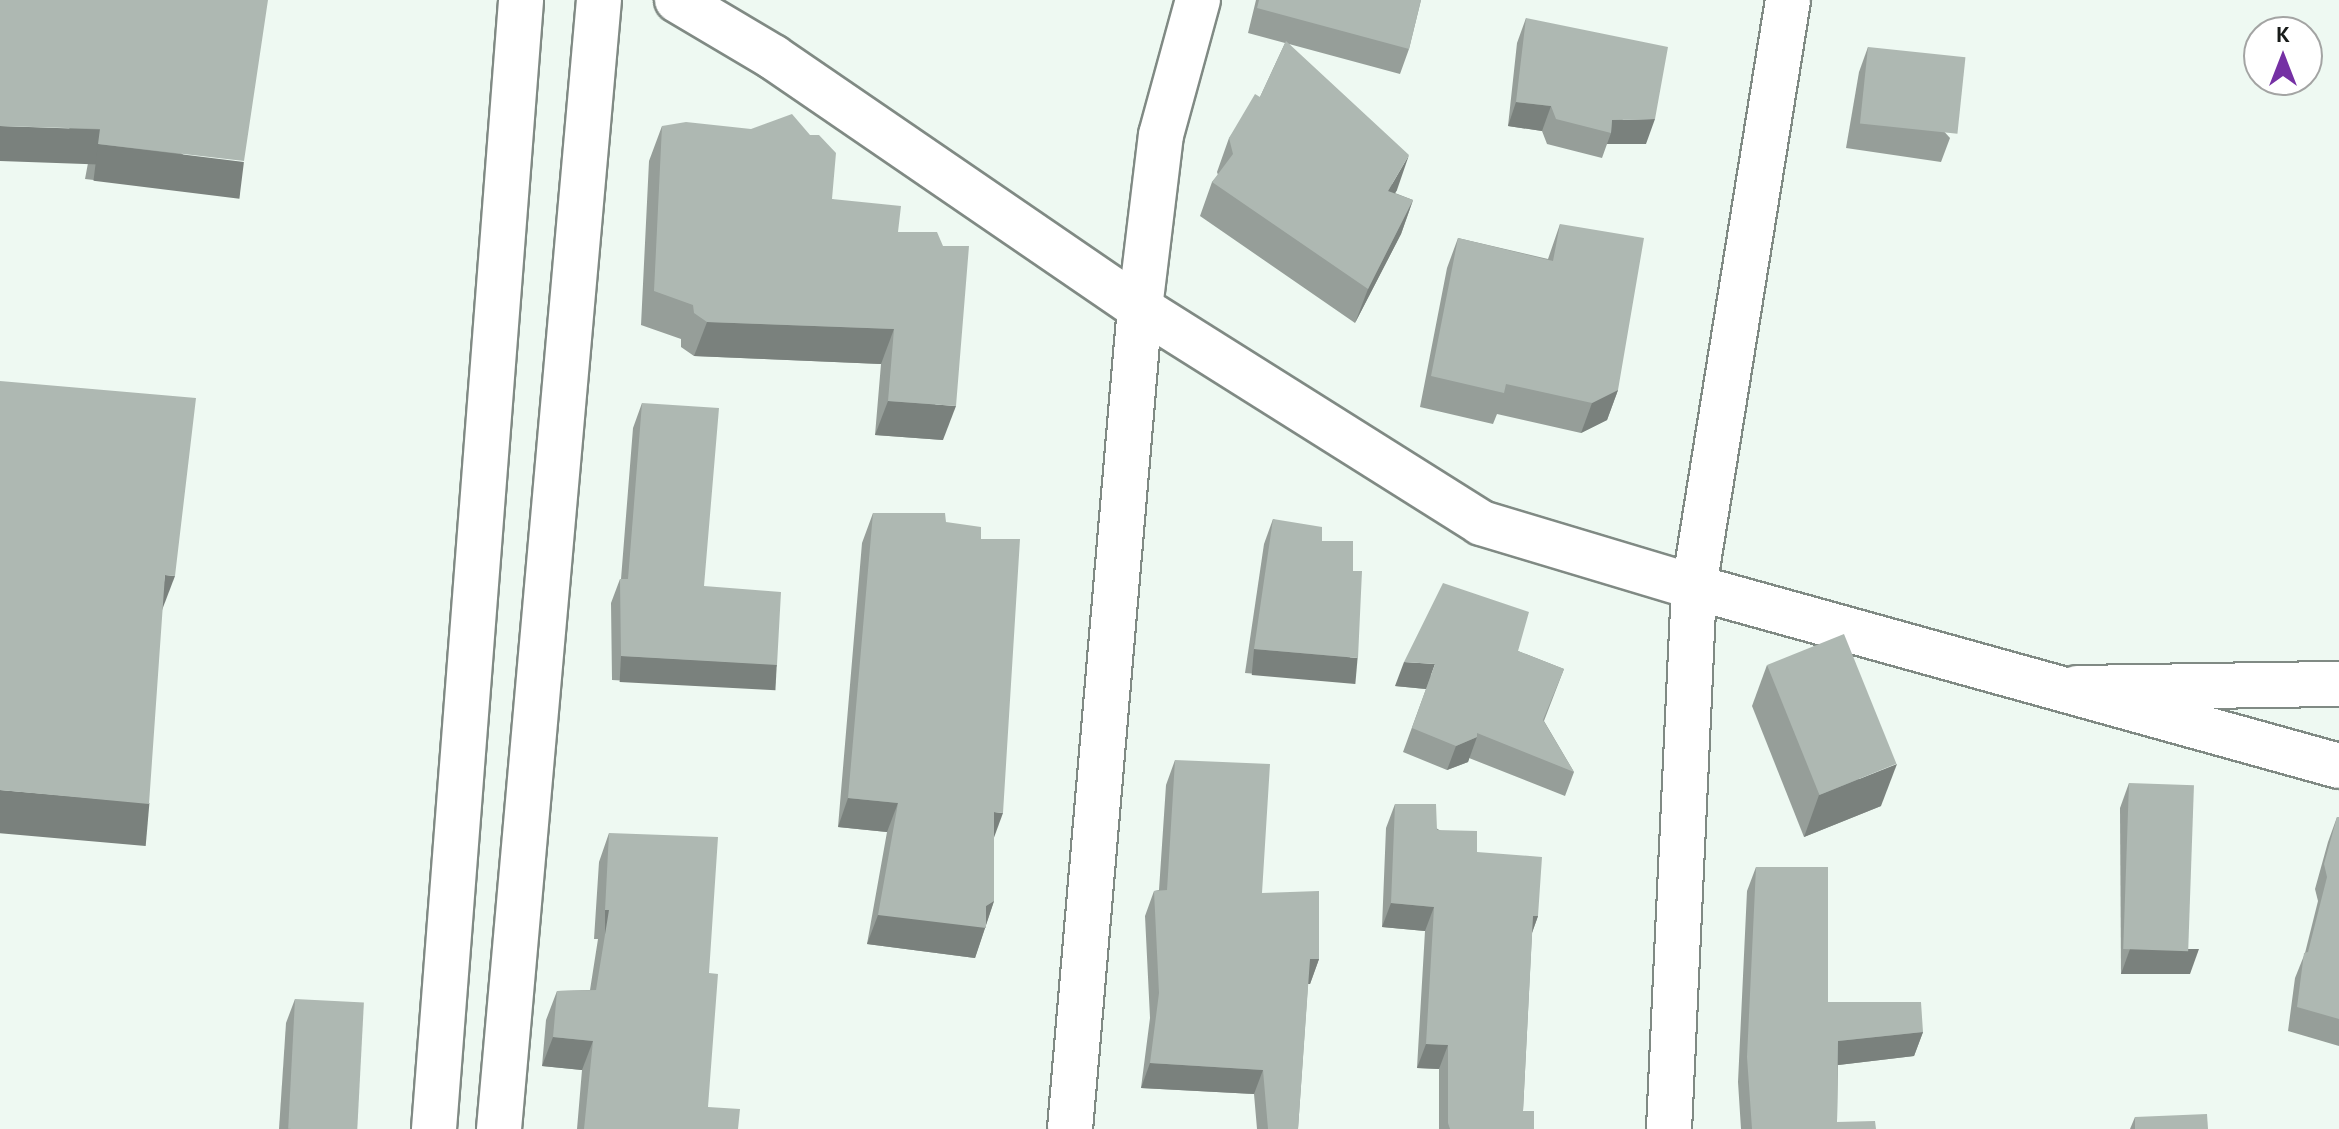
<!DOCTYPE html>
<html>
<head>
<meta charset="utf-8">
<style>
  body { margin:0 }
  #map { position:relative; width:2339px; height:1129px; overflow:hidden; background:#eef9f2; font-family:"PT Sans",sans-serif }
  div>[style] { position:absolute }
  .roads { filter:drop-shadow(2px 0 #808a84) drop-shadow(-2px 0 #808a84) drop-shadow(0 2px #808a84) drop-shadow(0 -2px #808a84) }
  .street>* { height:44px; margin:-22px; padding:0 22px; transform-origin:22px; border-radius:22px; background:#fff }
  .secondary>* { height:44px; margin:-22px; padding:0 22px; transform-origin:22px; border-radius:22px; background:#fff }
  .wall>* { inset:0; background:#969e99 }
  .shaded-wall>* { inset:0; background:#7a817d; transform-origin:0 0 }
  .building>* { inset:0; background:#aeb8b2; transform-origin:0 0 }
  span { translate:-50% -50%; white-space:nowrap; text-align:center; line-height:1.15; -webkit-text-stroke:8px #fff; paint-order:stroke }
  .north { position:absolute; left:2243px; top:16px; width:80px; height:80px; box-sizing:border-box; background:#fff; border:2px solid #a3a4a3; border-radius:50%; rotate:0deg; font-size:22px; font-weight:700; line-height:32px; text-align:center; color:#181b19 }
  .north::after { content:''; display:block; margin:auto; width:28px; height:36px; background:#7530a4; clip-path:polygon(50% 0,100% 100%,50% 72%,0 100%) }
</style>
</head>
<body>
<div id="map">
  <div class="roads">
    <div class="street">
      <div style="left:2077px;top:688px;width:262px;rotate:-0.9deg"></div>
      <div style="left:1070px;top:1129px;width:824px;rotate:-85.13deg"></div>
      <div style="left:1140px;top:308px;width:174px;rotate:-83.1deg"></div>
      <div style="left:1161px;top:135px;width:140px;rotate:-74.7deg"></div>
      <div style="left:1669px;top:1129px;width:543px;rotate:-87.36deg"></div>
      <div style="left:1694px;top:587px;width:594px;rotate:-80.9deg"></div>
    </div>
    <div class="secondary">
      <div style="left:677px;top:0;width:112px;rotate:30.7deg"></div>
      <div style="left:773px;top:57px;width:445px;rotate:34.4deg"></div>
      <div style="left:1140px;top:308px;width:403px;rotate:32.2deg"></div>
      <div style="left:1481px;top:523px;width:222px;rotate:16.7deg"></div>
      <div style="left:1694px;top:587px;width:669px;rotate:15.51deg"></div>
      <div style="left:434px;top:1129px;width:1132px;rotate:-85.59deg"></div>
      <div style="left:499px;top:1129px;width:1133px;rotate:-84.94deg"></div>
    </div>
  </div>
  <div class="wall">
    <div style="clip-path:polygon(0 0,232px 196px,85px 179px,88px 163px)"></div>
    <div style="clip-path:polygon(1256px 0,1421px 0,1409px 49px,1400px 74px,1289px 44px,1397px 190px,1395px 193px,1413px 200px,1401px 234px,1355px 323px,1200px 216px,1212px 182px,1218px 175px,1217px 172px,1229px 138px,1260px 97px,1285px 43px,1248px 33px)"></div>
    <div style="clip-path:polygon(1526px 18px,1646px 144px,1607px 144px,1602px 158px,1547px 144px,1542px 131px,1508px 126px,1517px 43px)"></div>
    <div style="clip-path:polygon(1868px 47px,1950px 138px,1941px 162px,1846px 148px,1859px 72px)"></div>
    <div style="clip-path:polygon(662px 126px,832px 199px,898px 232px,943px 440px,875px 435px,881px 364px,694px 356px,681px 347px,681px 339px,641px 325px,649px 161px)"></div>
    <div style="clip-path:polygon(1560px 224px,1618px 390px,1607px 420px,1581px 433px,1497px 414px,1493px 424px,1420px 407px,1447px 268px,1458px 238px,1548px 259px)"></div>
    <div style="clip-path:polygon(642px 403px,704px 586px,777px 665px,768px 689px,612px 680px,611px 603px,620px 579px,621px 579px,633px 428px)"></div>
    <div style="clip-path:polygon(873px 513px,994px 838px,994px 901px,975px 958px,867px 944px,887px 832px,838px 827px,862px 543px)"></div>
    <div style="clip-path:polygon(1273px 519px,1322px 541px,1353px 571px,1349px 682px,1245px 673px,1264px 544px)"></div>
    <div style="clip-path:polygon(1518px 651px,1564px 669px,1544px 721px,1574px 772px,1565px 796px,1469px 758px,1468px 762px,1447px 770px,1403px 752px,1426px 689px,1395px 686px)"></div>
    <div style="clip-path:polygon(1767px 665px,1881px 806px,1804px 837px,1752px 706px)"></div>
    <div style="clip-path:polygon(1175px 760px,1262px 893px,1319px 959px,1310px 984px,1308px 984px,1298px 1129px,1257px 1129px,1254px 1094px,1141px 1088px,1150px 1018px,1145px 916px,1154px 891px,1159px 890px,1166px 785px)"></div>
    <div style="clip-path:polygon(2129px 783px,2190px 974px,2121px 974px,2120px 808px)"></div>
    <div style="clip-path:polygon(1395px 804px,1477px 852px,1538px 916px,1532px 933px,1523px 1111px,1534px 1129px,1439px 1129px,1439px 1069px,1417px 1068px,1425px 931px,1382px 927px,1386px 828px)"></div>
    <div style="clip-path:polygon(2337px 817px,2339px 817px,2339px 1046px,2288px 1031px,2295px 978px,2305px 953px,2318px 901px,2315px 889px,2328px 842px)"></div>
    <div style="clip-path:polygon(609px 833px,709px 973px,708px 1107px,738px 1129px,577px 1129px,582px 1070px,542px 1066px,546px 1020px,557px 991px,590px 990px,598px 939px,594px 939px,599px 862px)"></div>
    <div style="clip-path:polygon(1756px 867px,1828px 1002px,1923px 1032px,1914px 1056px,1838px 1065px,1837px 1122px,1876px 1129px,1741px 1129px,1738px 1082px,1747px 891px)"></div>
    <div style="clip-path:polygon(295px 999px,354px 1129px,279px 1129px,286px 1023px)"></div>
    <div style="clip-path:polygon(2135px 1117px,2208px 1129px,2130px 1129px)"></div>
  </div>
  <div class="shaded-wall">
    <div style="clip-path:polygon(1516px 102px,1551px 106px,1542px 131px,1508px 126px)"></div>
    <div style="clip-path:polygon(1655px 119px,1646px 144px,1607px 144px,1611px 133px,1612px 120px)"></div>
    <div style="left:0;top:126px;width:100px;height:35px;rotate:2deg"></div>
    <div style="left:98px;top:144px;width:147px;height:37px;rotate:7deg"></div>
    <div style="clip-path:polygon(1409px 155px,1397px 190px,1376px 225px,1388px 191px)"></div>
    <div style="clip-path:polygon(1413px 200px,1401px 234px,1355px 323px,1368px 289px)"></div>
    <div style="clip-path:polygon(707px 322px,894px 329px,881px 364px,694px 356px)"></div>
    <div style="clip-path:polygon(1618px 390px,1607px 420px,1581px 433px,1592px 403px)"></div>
    <div style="clip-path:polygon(888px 401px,956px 406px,943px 440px,875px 435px)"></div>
    <div style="clip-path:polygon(165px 575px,175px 576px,159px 618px)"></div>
    <div style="left:1254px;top:649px;width:104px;height:26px;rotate:5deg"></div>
    <div style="left:621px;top:656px;width:156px;height:26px;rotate:3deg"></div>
    <div style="clip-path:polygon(1404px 662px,1435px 664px,1426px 689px,1395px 686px)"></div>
    <div style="clip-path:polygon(1477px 737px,1468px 762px,1447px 770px,1456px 746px)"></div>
    <div style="clip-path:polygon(1897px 764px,1881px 806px,1804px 837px,1819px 795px)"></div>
    <div style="left:0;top:790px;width:150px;height:43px;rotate:5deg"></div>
    <div style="clip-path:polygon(848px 798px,898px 803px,887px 832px,838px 827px)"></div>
    <div style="clip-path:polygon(994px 812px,1003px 813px,992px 843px)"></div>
    <div style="clip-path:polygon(994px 901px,975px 958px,867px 944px,878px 915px,986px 906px)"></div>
    <div style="clip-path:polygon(1391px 903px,1434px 907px,1425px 931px,1382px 927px)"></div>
    <div style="left:605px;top:910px;width:4px;height:31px"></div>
    <div style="clip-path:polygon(1533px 916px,1538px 916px,1529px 941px)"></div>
    <div style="clip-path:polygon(2130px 949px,2199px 949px,2190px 974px,2121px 974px)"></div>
    <div style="clip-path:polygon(1310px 959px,1319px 959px,1310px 984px,1301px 984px)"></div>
    <div style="clip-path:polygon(1923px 1032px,1914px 1056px,1830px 1066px,1838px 1041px)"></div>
    <div style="clip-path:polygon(553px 1037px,593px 1041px,582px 1070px,542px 1066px)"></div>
    <div style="clip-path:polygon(1426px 1044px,1448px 1045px,1439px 1069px,1417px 1068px)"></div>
    <div style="clip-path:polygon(1150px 1063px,1263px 1070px,1254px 1094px,1141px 1088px)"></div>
  </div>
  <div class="building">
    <div style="clip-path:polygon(0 0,268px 0,244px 161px,98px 144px,100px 129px,0 126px)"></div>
    <div style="clip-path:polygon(1259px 0,1421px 0,1409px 49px,1257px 8px)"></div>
    <div style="clip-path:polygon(1526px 18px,1668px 47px,1655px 119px,1612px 120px,1611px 133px,1556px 119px,1551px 106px,1516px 102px)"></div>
    <div style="clip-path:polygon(1286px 41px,1409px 155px,1388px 191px,1413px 200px,1368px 289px,1212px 182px,1233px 154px,1229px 138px,1255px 94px,1260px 97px)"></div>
    <div style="left:1868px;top:47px;width:98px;height:77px;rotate:6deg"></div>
    <div style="clip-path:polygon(792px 114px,810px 135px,819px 135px,836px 153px,832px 199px,901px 206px,898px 232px,937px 232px,943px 246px,969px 246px,956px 406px,888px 401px,894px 329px,707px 322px,694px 313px,693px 305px,654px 291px,662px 126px,686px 122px,751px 129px)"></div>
    <div style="clip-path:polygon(1560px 224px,1644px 238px,1618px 390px,1592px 403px,1506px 384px,1504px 393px,1431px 376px,1458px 238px,1553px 261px)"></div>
    <div style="clip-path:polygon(0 381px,196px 398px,175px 576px,165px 575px,149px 804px,0 790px)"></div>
    <div style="clip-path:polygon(642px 403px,719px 408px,704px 586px,781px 592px,777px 665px,621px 656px,620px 579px,628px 579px)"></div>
    <div style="clip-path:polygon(873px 513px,945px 513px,946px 522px,981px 527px,981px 539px,1020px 539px,1003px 813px,994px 812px,994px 901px,986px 906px,986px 928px,878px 915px,898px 803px,848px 798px)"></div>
    <div style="clip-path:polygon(1273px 519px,1322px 527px,1322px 541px,1353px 541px,1353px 571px,1362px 571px,1358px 658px,1254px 649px)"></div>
    <div style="clip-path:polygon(1443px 583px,1529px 612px,1518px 651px,1564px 669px,1543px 720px,1574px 772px,1477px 733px,1477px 737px,1456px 746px,1412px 728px,1435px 664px,1404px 662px)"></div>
    <div style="left:1844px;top:634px;width:140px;height:83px;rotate:68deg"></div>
    <div style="clip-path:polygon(1175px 760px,1270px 764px,1262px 893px,1319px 891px,1319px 959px,1310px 959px,1298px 1129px,1268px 1129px,1263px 1070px,1150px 1063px,1159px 993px,1154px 891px,1167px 890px)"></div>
    <div style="left:2129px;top:783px;width:65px;height:166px;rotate:2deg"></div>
    <div style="clip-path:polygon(1395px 804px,1436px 804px,1437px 830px,1477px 831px,1477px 852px,1542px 857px,1538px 916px,1533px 916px,1523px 1111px,1534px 1111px,1534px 1129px,1450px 1129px,1448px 1123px,1448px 1045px,1426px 1044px,1434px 907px,1391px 903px)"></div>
    <div style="clip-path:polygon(2337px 817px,2339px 817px,2339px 1019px,2297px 1007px,2304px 953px,2308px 952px,2327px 877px,2324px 864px)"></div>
    <div style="clip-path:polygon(609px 833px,718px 837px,709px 973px,718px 974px,708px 1107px,740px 1109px,738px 1129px,584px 1129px,593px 1041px,553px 1037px,557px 991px,596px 990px,609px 910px,605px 910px)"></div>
    <div style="clip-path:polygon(1756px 867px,1828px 867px,1828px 1002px,1921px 1002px,1923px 1032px,1838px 1041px,1837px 1122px,1875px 1121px,1876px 1129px,1752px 1129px,1747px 1057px)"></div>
    <div style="left:295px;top:999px;width:69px;height:130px;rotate:3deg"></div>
    <div style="clip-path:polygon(2207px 1114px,2208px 1129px,2135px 1129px,2135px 1117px)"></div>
  </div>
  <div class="north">K</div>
</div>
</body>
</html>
